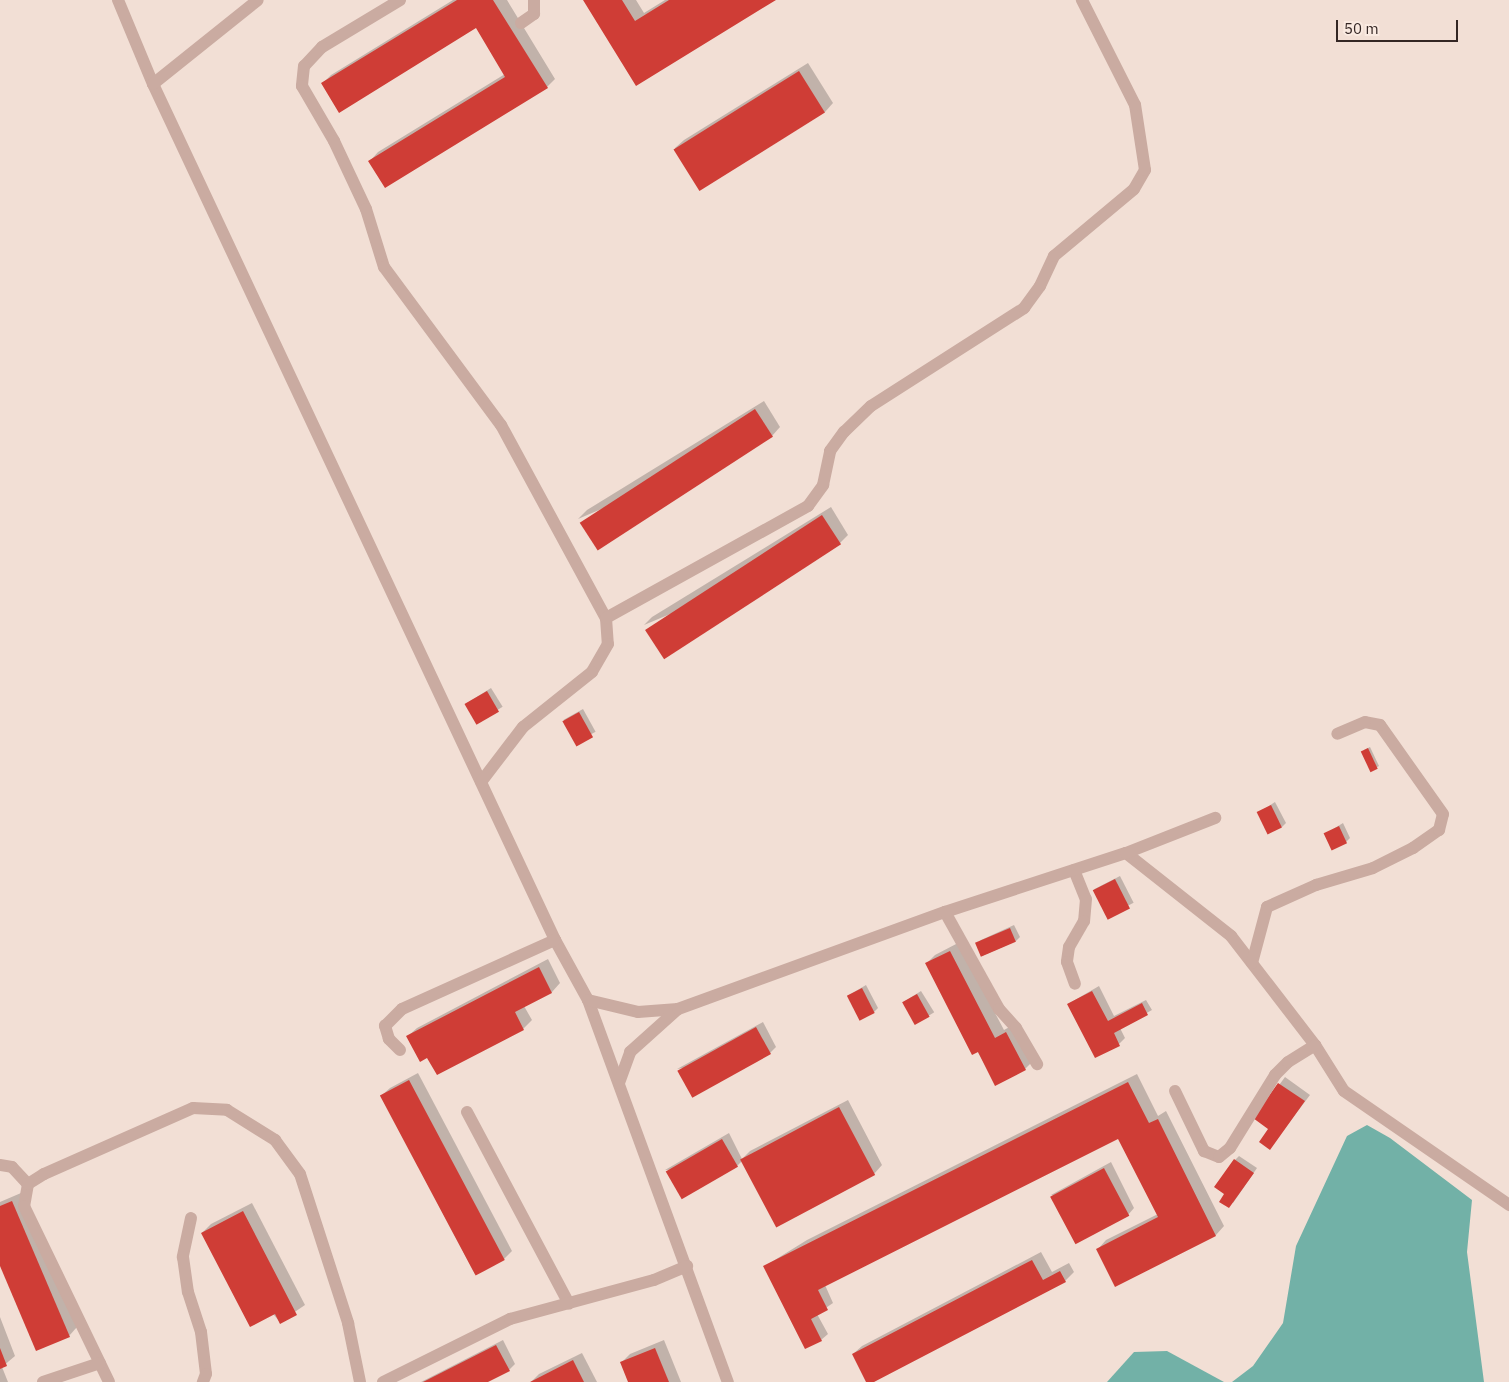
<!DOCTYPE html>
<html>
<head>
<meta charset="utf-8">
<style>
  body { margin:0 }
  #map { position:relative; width:1509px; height:1382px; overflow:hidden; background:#f2dfd5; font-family:"IBM Plex Sans",sans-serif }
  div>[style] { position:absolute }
  .water>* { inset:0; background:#72b1a7 }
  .shadow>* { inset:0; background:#0003; transform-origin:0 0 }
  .building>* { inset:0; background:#cf3d36; transform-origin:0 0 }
  .minor>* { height:12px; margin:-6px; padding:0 6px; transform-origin:6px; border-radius:6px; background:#caaba1 }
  span { translate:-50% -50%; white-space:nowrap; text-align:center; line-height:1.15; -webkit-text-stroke:4px #faeae1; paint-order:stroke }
  .scale { position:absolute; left:1336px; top:20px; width:122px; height:22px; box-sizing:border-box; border:2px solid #342624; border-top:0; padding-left:6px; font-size:15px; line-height:18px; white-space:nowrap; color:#342624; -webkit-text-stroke:4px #faeae1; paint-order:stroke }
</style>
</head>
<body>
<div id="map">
  <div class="water">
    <div style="clip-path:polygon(1367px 1125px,1390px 1138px,1472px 1200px,1467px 1252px,1484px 1382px,1232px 1382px,1253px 1366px,1283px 1323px,1296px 1246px,1347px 1136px)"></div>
    <div style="clip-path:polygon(1167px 1351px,1224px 1382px,1107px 1382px,1134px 1352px)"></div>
  </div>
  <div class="shadow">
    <div style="clip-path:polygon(453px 0,507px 0,555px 79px,547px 87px,370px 161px,378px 152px,505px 74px,476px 27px,322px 84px,331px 75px)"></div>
    <div style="clip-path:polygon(585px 0,636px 0,644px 13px,665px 0,773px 0,636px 84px)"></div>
    <div style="clip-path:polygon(808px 63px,833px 103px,825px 112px,700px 188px,675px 148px,684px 140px)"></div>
    <div style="clip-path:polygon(764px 401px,780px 427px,772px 436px,578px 519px,587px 510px)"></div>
    <div style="clip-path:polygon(831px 507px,848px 535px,840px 543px,644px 625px,652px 617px)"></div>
    <div style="left:491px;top:688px;width:22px;height:30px;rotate:58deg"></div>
    <div style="left:583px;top:709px;width:26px;height:22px;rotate:61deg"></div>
    <div style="clip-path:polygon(1370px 747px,1379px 766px,1372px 770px,1364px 750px)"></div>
    <div style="clip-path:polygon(1275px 802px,1286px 823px,1282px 827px,1259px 812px)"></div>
    <div style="clip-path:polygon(1343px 823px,1350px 838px,1346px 842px,1325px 834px)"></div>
    <div style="left:1120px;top:876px;width:30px;height:29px;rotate:63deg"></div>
    <div style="clip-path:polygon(1014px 925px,1020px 937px,1016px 941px,982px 956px,977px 944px,981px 940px)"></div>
    <div style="clip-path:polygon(958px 943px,1004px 1030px,1015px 1024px,1034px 1060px,1025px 1069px,996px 1084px,927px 963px,935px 955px)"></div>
    <div style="clip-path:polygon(548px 959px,560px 983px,552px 992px,524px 1006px,532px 1020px,523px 1029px,428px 1056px,408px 1036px,417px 1028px)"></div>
    <div style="clip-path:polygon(866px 985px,878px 1008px,874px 1012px,849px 995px)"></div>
    <div style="clip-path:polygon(1099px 986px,1114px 1016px,1146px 1000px,1152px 1010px,1120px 1028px,1125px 1038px,1119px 1044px,1068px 1004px)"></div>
    <div style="left:921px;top:991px;width:25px;height:21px;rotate:58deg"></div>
    <div style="clip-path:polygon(763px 1022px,776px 1047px,770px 1053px,677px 1069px)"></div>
    <div style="clip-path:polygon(418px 1073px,512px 1251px,504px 1259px,475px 1274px,381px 1096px,390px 1088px)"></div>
    <div style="clip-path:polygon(1137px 1074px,1158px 1116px,1166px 1111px,1224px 1226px,1216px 1235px,1116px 1285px,1098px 1249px,1106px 1240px,1158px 1214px,1119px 1137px,825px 1285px,833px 1303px,817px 1314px,828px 1334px,821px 1340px,765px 1266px,807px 1240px)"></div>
    <div style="clip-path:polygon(1285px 1077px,1310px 1095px,1270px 1148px,1270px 1128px,1255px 1118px)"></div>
    <div style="clip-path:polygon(848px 1100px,882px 1165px,874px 1174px,742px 1161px,737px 1166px,665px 1170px,729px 1133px,742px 1159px,750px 1151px)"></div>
    <div style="clip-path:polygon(1239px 1156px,1257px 1168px,1233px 1203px,1226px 1194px,1235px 1160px)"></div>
    <div style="clip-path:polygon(1111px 1162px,1134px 1208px,1128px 1215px,1051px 1195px)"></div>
    <div style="clip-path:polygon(21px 1193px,77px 1327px,69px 1336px,0 1262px,0 1202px)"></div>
    <div style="clip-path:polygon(252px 1203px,305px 1305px,280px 1322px,202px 1233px,211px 1224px)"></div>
    <div style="clip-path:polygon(1041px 1252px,1052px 1272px,1069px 1263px,1074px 1272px,1065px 1281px,868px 1382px,853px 1354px,862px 1346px)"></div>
    <div style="clip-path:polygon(0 1317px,15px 1356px,2px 1367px,8px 1382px,0 1382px)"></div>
    <div style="clip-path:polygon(503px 1340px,515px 1364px,509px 1370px,486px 1382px,421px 1382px)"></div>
    <div style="clip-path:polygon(664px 1340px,681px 1382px,629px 1382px,622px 1362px,630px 1354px)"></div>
    <div style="clip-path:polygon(582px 1353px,597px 1382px,531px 1382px,539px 1374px)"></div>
  </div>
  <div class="building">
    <div style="clip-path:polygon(457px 0,493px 0,548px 88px,385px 188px,368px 161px,505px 77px,476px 28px,339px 113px,321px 83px)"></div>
    <div style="clip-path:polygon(583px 0,622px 0,635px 21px,669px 0,776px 0,636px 86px)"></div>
    <div style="left:799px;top:71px;width:49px;height:148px;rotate:58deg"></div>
    <div style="left:755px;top:409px;width:33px;height:209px;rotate:57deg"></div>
    <div style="left:822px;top:515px;width:35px;height:211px;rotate:57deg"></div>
    <div style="left:487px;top:691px;width:24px;height:26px;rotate:60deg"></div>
    <div style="left:579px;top:712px;width:29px;height:19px;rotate:61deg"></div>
    <div style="left:1368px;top:748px;width:23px;height:8px;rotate:65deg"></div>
    <div style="left:1271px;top:805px;width:25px;height:16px;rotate:64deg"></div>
    <div style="left:1339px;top:826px;width:19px;height:17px;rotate:65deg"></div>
    <div style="left:1115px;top:879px;width:33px;height:25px;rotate:63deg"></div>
    <div style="left:1010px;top:928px;width:15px;height:38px;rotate:67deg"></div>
    <div style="clip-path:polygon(950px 951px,995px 1038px,1006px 1032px,1026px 1070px,995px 1086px,978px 1052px,972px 1055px,925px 963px)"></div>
    <div style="clip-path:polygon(539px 967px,552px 993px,515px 1012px,524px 1030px,437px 1075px,427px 1058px,420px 1062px,406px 1036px)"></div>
    <div style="left:862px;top:988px;width:28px;height:17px;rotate:63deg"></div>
    <div style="clip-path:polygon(1092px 991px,1108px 1021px,1142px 1003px,1148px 1015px,1114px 1033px,1120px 1046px,1095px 1058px,1067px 1004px)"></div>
    <div style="left:917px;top:994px;width:26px;height:17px;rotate:61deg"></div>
    <div style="left:756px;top:1027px;width:31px;height:90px;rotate:61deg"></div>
    <div style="left:409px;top:1080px;width:204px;height:33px;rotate:62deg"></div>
    <div style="clip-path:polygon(1128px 1082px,1149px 1123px,1158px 1119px,1216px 1236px,1115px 1287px,1096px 1249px,1158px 1217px,1118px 1139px,818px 1290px,828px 1310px,811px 1319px,822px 1341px,805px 1349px,763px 1266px)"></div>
    <div style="clip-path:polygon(1278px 1083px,1305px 1101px,1270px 1150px,1259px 1142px,1268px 1129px,1253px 1118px)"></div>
    <div style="left:839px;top:1107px;width:77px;height:112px;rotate:62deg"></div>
    <div style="left:722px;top:1139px;width:32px;height:65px;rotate:60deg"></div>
    <div style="clip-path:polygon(1234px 1159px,1254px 1173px,1229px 1208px,1219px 1202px,1224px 1194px,1214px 1187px)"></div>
    <div style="left:1104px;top:1168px;width:54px;height:61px;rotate:62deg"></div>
    <div style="clip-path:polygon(12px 1201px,70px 1337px,36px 1351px,0 1266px,0 1206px)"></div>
    <div style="clip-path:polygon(243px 1211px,297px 1315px,280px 1324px,275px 1314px,250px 1327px,201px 1233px)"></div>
    <div style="clip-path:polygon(1032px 1260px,1043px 1280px,1060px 1271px,1066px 1282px,874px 1382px,866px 1382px,852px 1354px)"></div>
    <div style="clip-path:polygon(496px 1345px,510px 1371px,488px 1382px,423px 1382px)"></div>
    <div style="clip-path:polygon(0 1348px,7px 1366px,0 1369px)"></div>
    <div style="clip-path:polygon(655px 1348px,669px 1382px,628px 1382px,620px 1362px)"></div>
    <div style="clip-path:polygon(573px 1360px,584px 1382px,530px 1382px)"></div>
  </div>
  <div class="minor">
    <div style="left:118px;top:0;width:91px;rotate:67.4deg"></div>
    <div style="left:153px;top:84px;width:946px;rotate:64.84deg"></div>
    <div style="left:555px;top:940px;width:68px;rotate:61.2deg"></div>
    <div style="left:588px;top:1000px;width:407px;rotate:69.9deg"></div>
    <div style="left:400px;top:0;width:91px;rotate:148.9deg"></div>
    <div style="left:322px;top:47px;width:26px;rotate:133deg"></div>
    <div style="left:304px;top:66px;width:20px;rotate:96deg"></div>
    <div style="left:302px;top:86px;width:64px;rotate:59.8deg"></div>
    <div style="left:334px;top:141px;width:75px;rotate:64.8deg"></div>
    <div style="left:366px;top:209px;width:61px;rotate:72.8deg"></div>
    <div style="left:384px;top:267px;width:197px;rotate:53.5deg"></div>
    <div style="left:501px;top:425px;width:220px;rotate:61.5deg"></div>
    <div style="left:606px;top:618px;width:26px;rotate:86deg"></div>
    <div style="left:608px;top:644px;width:32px;rotate:120deg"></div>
    <div style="left:592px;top:672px;width:88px;rotate:141.4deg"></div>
    <div style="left:523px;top:727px;width:69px;rotate:127.4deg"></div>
    <div style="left:521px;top:23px;width:16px;rotate:-35deg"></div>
    <div style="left:534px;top:14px;width:14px;rotate:-90deg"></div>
    <div style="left:153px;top:84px;width:134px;rotate:-38.7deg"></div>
    <div style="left:606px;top:618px;width:231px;rotate:-29deg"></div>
    <div style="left:808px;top:506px;width:26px;rotate:-54deg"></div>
    <div style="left:823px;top:485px;width:35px;rotate:-78deg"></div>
    <div style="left:830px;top:451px;width:24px;rotate:-54deg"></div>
    <div style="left:844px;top:432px;width:37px;rotate:-44deg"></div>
    <div style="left:871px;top:406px;width:182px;rotate:-32.6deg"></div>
    <div style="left:1024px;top:308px;width:27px;rotate:-54deg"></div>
    <div style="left:1040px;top:286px;width:33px;rotate:-65deg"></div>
    <div style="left:1054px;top:256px;width:104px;rotate:-39.9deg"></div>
    <div style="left:1134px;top:189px;width:22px;rotate:-60deg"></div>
    <div style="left:1145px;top:170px;width:66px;rotate:-98.7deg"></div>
    <div style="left:1135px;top:105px;width:118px;rotate:-116.8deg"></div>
    <div style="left:1126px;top:853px;width:134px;rotate:38.3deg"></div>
    <div style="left:1231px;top:936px;width:138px;rotate:52.4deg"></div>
    <div style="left:1315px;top:1045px;width:54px;rotate:57.8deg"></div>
    <div style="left:1344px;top:1091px;width:201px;rotate:34.6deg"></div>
    <div style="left:1074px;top:870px;width:31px;rotate:68deg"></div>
    <div style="left:1086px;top:899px;width:22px;rotate:95deg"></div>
    <div style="left:1084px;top:921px;width:30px;rotate:120deg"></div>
    <div style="left:1069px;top:947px;width:15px;rotate:98deg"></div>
    <div style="left:1067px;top:962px;width:23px;rotate:70deg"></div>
    <div style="left:945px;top:912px;width:111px;rotate:60.9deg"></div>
    <div style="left:999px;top:1009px;width:25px;rotate:48deg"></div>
    <div style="left:1016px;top:1028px;width:42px;rotate:59.7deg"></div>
    <div style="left:1252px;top:963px;width:58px;rotate:-75deg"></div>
    <div style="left:1267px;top:907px;width:54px;rotate:-24.2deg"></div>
    <div style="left:1316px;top:885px;width:59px;rotate:-16.6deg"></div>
    <div style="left:1373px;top:868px;width:45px;rotate:-26.6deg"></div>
    <div style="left:1413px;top:848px;width:32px;rotate:-35deg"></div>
    <div style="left:1439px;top:830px;width:16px;rotate:-76deg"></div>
    <div style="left:1443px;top:814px;width:109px;rotate:-125.3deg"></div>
    <div style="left:1380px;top:725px;width:15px;rotate:-169deg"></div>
    <div style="left:1365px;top:722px;width:30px;rotate:157deg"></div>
    <div style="left:588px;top:1000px;width:51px;rotate:13.5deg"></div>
    <div style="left:638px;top:1012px;width:40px;rotate:-4.3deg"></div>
    <div style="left:400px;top:1050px;width:16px;rotate:-135deg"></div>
    <div style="left:389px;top:1039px;width:14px;rotate:-107deg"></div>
    <div style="left:385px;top:1026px;width:24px;rotate:-45deg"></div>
    <div style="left:402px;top:1009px;width:168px;rotate:-24.3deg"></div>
    <div style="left:619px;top:1083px;width:33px;rotate:-70deg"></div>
    <div style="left:630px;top:1052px;width:64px;rotate:-41.9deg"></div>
    <div style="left:678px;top:1009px;width:284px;rotate:-20deg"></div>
    <div style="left:945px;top:912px;width:190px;rotate:-18.1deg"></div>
    <div style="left:1126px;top:853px;width:96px;rotate:-21.5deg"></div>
    <div style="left:1175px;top:1091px;width:67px;rotate:64.2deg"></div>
    <div style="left:1204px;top:1151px;width:16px;rotate:22deg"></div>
    <div style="left:1219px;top:1157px;width:14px;rotate:-39deg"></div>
    <div style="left:1230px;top:1148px;width:86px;rotate:-58.3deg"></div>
    <div style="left:1275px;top:1075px;width:18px;rotate:-45deg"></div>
    <div style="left:1288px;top:1062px;width:32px;rotate:-32deg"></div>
    <div style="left:467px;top:1112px;width:217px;rotate:62deg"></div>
    <div style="left:0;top:1165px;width:12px;rotate:9deg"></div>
    <div style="left:12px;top:1167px;width:23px;rotate:47deg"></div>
    <div style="left:28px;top:1184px;width:22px;rotate:100deg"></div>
    <div style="left:24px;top:1206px;width:195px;rotate:64.2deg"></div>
    <div style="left:28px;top:1184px;width:19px;rotate:-32deg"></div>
    <div style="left:44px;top:1174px;width:163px;rotate:-23.9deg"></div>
    <div style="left:193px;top:1108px;width:34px;rotate:3deg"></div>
    <div style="left:227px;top:1110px;width:57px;rotate:32deg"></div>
    <div style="left:275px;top:1140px;width:42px;rotate:53.7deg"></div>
    <div style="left:300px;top:1174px;width:157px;rotate:72.1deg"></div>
    <div style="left:348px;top:1323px;width:60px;rotate:78.5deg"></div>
    <div style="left:191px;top:1218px;width:40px;rotate:102deg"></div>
    <div style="left:183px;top:1257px;width:35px;rotate:82deg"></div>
    <div style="left:188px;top:1292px;width:42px;rotate:72deg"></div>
    <div style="left:201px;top:1332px;width:42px;rotate:83.2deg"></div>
    <div style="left:206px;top:1374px;width:9px;rotate:111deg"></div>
    <div style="left:43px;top:1382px;width:60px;rotate:-18.4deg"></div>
    <div style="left:383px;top:1382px;width:142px;rotate:-26.4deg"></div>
    <div style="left:510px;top:1319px;width:149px;rotate:-15.2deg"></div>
    <div style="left:654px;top:1280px;width:36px;rotate:-23deg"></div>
  </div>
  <div class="scale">50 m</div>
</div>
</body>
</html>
